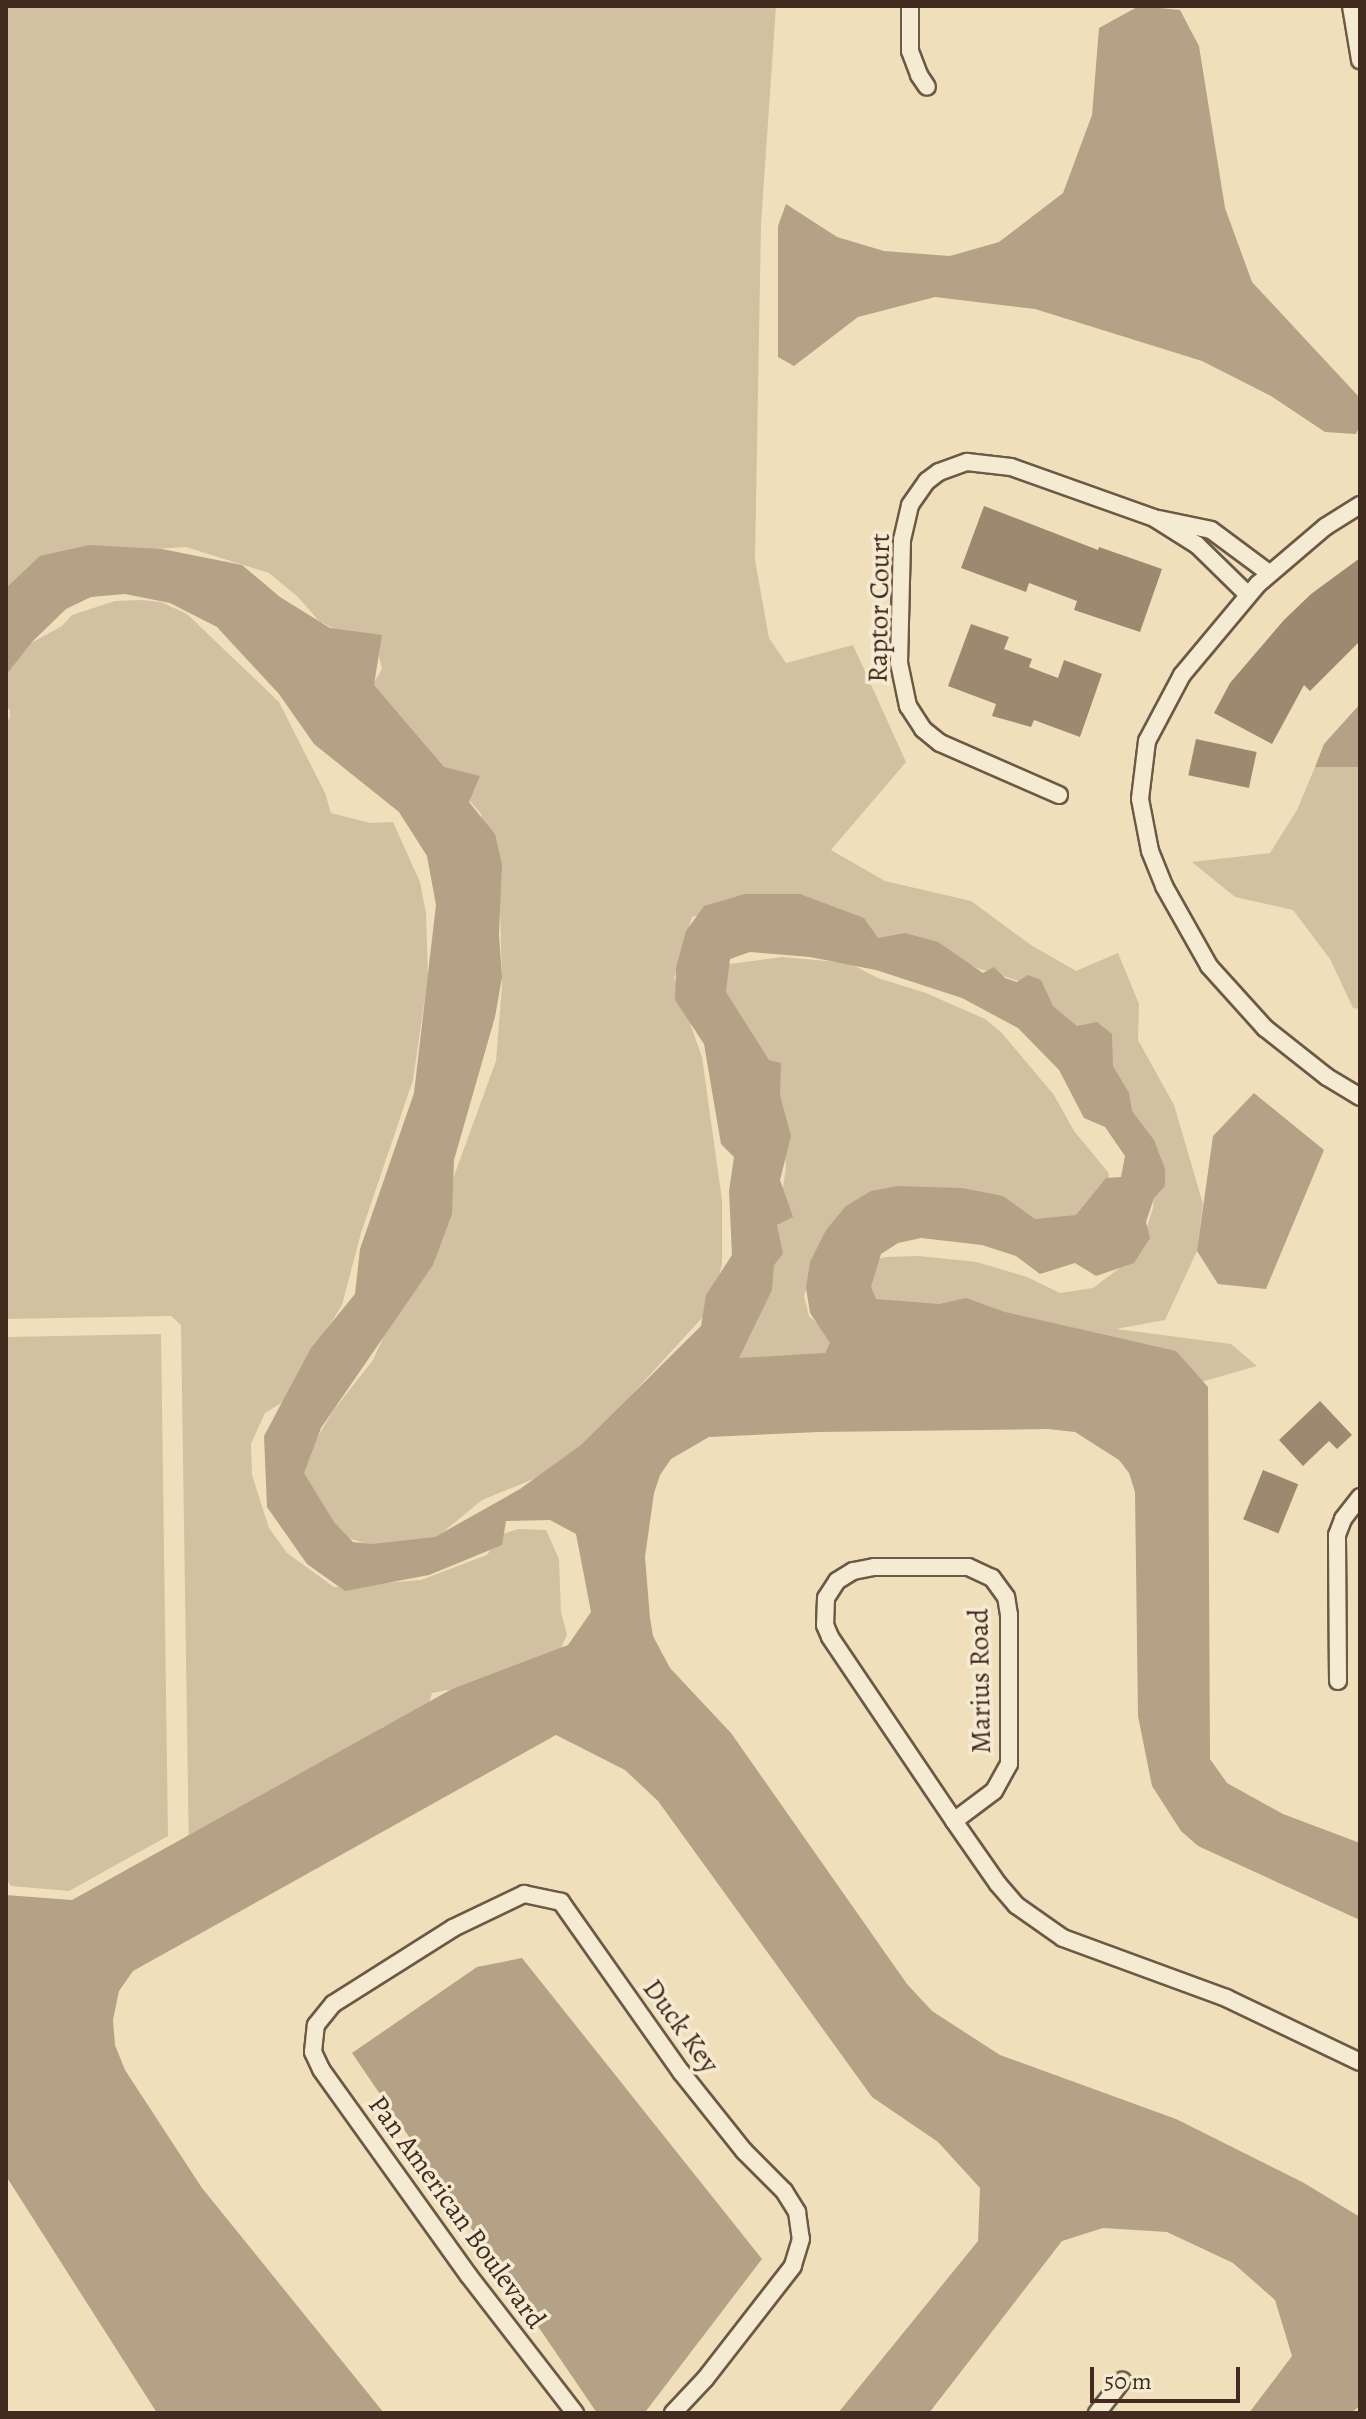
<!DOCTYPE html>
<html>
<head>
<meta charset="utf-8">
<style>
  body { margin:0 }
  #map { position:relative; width:1366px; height:2419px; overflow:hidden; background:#efe0bb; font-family:Alegreya,serif }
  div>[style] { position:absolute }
  .green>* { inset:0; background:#d2c1a0 }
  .water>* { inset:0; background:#b5a286 }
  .building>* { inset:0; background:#9c8970; transform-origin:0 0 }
  .roads { filter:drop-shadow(2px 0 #6e5846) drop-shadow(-2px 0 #6e5846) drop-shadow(0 2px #6e5846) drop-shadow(0 -2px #6e5846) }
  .minor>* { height:16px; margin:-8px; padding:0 8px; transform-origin:8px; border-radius:8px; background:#f5ebd3 }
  span { translate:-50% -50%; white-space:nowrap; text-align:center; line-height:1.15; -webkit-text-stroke:7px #f5ebd3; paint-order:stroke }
  .street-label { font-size:28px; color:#432b1f }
  .frame { position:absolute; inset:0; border:8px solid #432b1f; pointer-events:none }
  .scale { position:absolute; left:1090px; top:2367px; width:150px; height:36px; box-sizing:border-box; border:4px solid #432b1f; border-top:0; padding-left:10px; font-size:24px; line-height:28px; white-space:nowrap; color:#432b1f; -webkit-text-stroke:6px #f5ebd3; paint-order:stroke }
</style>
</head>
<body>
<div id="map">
  <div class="green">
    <div style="clip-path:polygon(6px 6px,776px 6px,761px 224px,755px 560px,769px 638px,786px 663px,853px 645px,906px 762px,831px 850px,885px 881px,971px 901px,1031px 945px,1076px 971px,1118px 953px,1139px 1004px,1138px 1040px,1174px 1105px,1203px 1204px,1197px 1251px,1165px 1320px,1116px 1329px,1231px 1344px,1257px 1366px,1194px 1384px,905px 1319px,863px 1290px,870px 1261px,886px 1257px,919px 1256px,977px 1262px,1027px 1277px,1060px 1293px,1093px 1288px,1121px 1267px,1145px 1233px,1153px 1208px,1156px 1167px,1019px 981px,948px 959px,717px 910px,692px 917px,674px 978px,702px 1057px,722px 1200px,722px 1264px,711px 1308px,593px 1437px,553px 1471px,482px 1500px,430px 1543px,382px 1549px,336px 1534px,298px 1470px,333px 1411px,373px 1360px,443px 1206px,496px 1061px,502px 986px,500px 908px,481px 814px,426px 750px,367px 694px,382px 669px,378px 652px,319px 621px,298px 597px,269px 573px,186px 547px,95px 553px,6px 591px)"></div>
    <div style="clip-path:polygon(141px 600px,161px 602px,187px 614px,279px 702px,325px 793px,331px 813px,370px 823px,393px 822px,420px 882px,426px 913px,428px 977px,413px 1080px,361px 1233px,342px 1305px,283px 1402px,265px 1413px,251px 1444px,252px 1475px,269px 1528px,287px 1553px,334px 1587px,421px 1580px,487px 1555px,500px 1535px,518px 1529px,546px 1530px,559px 1559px,561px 1612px,567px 1635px,550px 1671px,432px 1693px,428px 1708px,405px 1724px,382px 1727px,362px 1756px,189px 1859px,181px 1325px,171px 1316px,6px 1319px,6px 725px,10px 717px,10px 709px,6px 708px,6px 671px,24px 647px,62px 626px,72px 615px,115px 601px)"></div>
    <div style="clip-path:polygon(1315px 767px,1360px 767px,1360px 1009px,1353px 1008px,1330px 959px,1293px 910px,1235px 897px,1192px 862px,1270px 853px,1297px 810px)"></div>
    <div style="clip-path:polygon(782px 957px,849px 963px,878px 978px,926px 993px,985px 1019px,1001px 1032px,1054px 1095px,1074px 1131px,1108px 1172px,1110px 1182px,1100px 1203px,1047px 1232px,1020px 1219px,820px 1245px,804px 1296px,809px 1316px,831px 1337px,839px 1353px,733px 1372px,774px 1249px,786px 1167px,778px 1076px,715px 985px,722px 965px)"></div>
    <div style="clip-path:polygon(161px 1334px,168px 1836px,69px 1891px,11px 1886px,6px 1879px,6px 1337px)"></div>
  </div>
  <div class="water">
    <div style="clip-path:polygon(1139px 6px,1180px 10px,1199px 46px,1225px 208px,1252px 282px,1360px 398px,1360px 425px,1356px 434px,1325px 432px,1271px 396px,1202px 361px,1035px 309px,935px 297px,858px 317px,794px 366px,778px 357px,778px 226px,786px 204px,837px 237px,884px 251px,950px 256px,999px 242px,1063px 193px,1092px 115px,1099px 28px)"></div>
    <div style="clip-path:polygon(evenodd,89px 545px,162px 549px,242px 565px,280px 597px,330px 628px,382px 635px,374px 685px,444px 767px,480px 776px,469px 802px,495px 834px,502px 864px,499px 934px,502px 977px,495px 1017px,454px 1160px,452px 1214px,433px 1265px,321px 1428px,304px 1473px,334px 1522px,353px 1542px,372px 1544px,435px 1537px,520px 1489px,581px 1445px,701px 1326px,706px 1295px,732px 1255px,729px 1191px,734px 1157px,721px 1144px,704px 1044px,675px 1000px,676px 968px,686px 931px,704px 906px,745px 894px,800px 894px,864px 918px,878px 938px,905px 933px,938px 942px,983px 973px,994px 967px,1005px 978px,1017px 982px,1028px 975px,1041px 980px,1053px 1006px,1077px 1026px,1097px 1022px,1112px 1034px,1113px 1066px,1129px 1093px,1132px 1111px,1154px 1140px,1165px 1169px,1165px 1186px,1154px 1198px,1146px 1222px,1150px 1238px,1134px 1263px,1096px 1276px,1075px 1263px,1040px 1274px,1016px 1256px,982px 1245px,921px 1238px,898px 1243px,881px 1254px,871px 1287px,876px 1299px,939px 1304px,966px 1298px,1005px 1312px,1176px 1351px,1208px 1387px,1210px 1759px,1227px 1783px,1283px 1814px,1360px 1843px,1360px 1920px,1198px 1846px,1181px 1831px,1152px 1786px,1138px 1716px,1135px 1492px,1129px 1473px,1119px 1460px,1075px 1432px,1048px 1429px,819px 1432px,709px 1437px,671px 1459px,660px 1475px,654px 1493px,645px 1557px,650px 1618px,653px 1636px,670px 1668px,731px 1733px,907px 1984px,932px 2011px,1000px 2055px,1176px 2119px,1304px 2183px,1360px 2217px,1360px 2406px,1351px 2413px,1249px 2413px,1292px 2356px,1275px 2300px,1233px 2263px,1167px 2232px,1103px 2228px,1062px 2241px,929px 2413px,838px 2413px,978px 2241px,980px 2188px,938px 2142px,872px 2097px,658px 1801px,625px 1770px,556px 1735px,133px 1971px,119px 1991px,113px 2020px,115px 2045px,125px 2070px,202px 2188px,384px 2413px,157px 2413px,6px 2176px,6px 1895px,72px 1900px,452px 1689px,568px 1645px,591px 1612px,576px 1534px,550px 1520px,506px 1521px,502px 1545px,429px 1575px,345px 1591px,307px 1564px,267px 1507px,264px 1436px,311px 1348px,355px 1294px,360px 1249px,414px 1093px,436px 905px,427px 856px,399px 812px,314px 744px,279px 694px,217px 627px,170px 603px,125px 594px,91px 597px,66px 609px,32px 642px,6px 675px,6px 588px,40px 556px,89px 545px,750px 952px,810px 957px,876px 970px,962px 998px,1018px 1028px,1059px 1070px,1084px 1118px,1105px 1127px,1125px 1156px,1121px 1177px,1106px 1178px,1076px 1215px,1035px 1219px,1003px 1196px,962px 1188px,898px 1186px,871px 1191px,846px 1206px,826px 1230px,810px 1262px,806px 1288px,810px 1313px,830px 1343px,825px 1353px,739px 1358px,772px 1290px,774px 1265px,783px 1254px,777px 1225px,793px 1217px,780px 1180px,791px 1136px,780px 1095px,781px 1063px,769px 1060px,726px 992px,730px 959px,750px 952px)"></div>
    <div style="clip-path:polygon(1360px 704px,1360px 767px,1315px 767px,1324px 744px)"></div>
    <div style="clip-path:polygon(1254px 1093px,1324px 1150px,1266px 1289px,1218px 1284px,1197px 1251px,1213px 1136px)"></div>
    <div style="clip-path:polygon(522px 1958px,762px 2259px,646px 2411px,597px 2413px,352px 2053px,477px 1967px)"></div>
  </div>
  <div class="building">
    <div style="clip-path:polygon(984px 506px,1098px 550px,1099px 547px,1162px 569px,1140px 632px,1074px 610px,1077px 601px,1029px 583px,1026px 592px,961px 568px)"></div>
    <div style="clip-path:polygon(1360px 558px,1360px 641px,1310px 691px,1304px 685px,1272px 744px,1214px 713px,1230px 683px,1284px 620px,1311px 594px)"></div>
    <div style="clip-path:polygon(971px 624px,1009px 637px,1004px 649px,1032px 659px,1029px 667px,1058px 678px,1064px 660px,1102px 674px,1080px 737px,1034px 720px,1031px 727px,992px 716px,996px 704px,948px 686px)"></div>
    <div style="left:1196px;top:739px;width:62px;height:37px;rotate:12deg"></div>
    <div style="clip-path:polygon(1320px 1401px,1352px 1435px,1337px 1449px,1329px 1441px,1303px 1466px,1279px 1440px)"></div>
    <div style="left:1263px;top:1470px;width:38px;height:53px;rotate:22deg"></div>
  </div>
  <div class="roads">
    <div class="minor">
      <div style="left:910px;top:6px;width:45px;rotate:90deg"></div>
      <div style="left:910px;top:51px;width:26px;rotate:69deg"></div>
      <div style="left:919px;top:75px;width:14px;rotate:56deg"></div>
      <div style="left:1351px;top:6px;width:55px;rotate:80.5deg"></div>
      <div style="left:1360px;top:505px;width:41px;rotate:147.8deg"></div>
      <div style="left:1325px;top:527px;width:88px;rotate:139.6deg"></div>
      <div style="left:1258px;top:584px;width:119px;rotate:129.9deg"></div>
      <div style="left:1182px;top:675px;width:75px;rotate:117.9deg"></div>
      <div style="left:1147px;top:741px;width:58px;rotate:96.9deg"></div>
      <div style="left:1140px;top:799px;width:53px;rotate:79.1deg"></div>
      <div style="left:1150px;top:851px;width:38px;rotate:68deg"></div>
      <div style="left:1164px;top:886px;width:92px;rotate:60.6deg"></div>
      <div style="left:1209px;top:966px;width:84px;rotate:47.9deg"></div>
      <div style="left:1265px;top:1028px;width:79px;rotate:38.3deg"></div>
      <div style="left:1327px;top:1077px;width:39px;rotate:31deg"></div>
      <div style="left:1159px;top:519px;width:53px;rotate:11.9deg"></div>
      <div style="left:1211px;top:530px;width:72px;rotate:36.6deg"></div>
      <div style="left:1059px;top:795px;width:130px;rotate:-156.4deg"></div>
      <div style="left:940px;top:743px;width:22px;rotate:-141deg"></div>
      <div style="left:923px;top:729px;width:27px;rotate:-123deg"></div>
      <div style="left:908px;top:706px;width:44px;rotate:-101.8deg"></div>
      <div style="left:899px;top:663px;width:123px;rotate:-88.6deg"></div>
      <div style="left:902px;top:540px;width:36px;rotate:-77deg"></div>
      <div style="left:910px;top:505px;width:29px;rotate:-55deg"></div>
      <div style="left:927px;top:481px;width:15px;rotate:-37deg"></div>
      <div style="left:939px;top:472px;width:30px;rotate:-20deg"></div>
      <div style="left:967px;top:462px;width:44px;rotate:6.5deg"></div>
      <div style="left:1011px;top:467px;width:152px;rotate:19.6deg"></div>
      <div style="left:1154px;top:518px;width:51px;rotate:32.1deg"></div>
      <div style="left:1197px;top:545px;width:70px;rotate:44.4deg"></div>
      <div style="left:1338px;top:1681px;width:146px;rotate:-90.4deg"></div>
      <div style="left:1337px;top:1535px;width:17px;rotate:-69deg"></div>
      <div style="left:1343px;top:1519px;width:28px;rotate:-52deg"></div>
      <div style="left:954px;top:1821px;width:50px;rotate:-36.9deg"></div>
      <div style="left:994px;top:1791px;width:31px;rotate:-61deg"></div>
      <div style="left:1009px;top:1764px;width:149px;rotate:-90deg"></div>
      <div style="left:1009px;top:1615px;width:18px;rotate:-99deg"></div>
      <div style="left:1006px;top:1597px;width:24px;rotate:-126deg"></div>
      <div style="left:992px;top:1578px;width:26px;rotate:-155deg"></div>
      <div style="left:968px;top:1567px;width:94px;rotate:180deg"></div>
      <div style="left:874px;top:1567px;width:21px;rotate:169deg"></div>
      <div style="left:853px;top:1571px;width:19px;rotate:148deg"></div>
      <div style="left:837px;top:1581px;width:20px;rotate:123deg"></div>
      <div style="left:826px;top:1598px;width:27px;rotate:92deg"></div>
      <div style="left:825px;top:1625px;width:13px;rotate:67deg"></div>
      <div style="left:830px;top:1637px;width:222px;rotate:56deg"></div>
      <div style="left:954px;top:1821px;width:77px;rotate:55.1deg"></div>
      <div style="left:998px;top:1884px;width:28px;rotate:49deg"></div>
      <div style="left:1016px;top:1905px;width:57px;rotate:35.1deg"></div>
      <div style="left:1063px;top:1938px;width:174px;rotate:20.2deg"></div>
      <div style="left:1226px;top:1998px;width:148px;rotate:25.5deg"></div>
      <div style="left:575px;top:2413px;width:173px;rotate:-127.7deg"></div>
      <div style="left:469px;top:2276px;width:254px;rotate:-125.6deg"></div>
      <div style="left:321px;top:2069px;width:19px;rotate:-115deg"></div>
      <div style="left:313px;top:2052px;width:27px;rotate:-84deg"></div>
      <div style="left:316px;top:2025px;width:27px;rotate:-51deg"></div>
      <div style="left:333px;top:2004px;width:142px;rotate:-32.3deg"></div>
      <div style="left:453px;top:1928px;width:79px;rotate:-25.6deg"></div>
      <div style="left:524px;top:1894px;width:38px;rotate:12deg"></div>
      <div style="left:561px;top:1902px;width:208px;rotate:54.8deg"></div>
      <div style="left:681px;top:2072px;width:101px;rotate:51.4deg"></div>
      <div style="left:744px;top:2151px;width:57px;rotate:45deg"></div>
      <div style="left:784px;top:2191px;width:25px;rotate:58deg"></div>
      <div style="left:797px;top:2212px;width:27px;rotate:82deg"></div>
      <div style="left:801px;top:2239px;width:28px;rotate:107deg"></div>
      <div style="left:793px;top:2266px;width:143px;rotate:127.9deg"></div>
      <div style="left:705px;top:2379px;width:47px;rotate:133.3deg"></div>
      <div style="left:1097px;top:2413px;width:41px;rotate:-52deg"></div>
    </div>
  </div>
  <div class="street-label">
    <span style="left:879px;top:608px;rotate:-89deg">Raptor Court</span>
    <span style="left:980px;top:1681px;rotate:-91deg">Marius Road</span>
    <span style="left:681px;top:2026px;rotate:54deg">Duck Key</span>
    <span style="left:457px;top:2212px;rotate:54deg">Pan American Boulevard</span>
  </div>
  <div class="frame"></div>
  <div class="scale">50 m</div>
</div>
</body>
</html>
